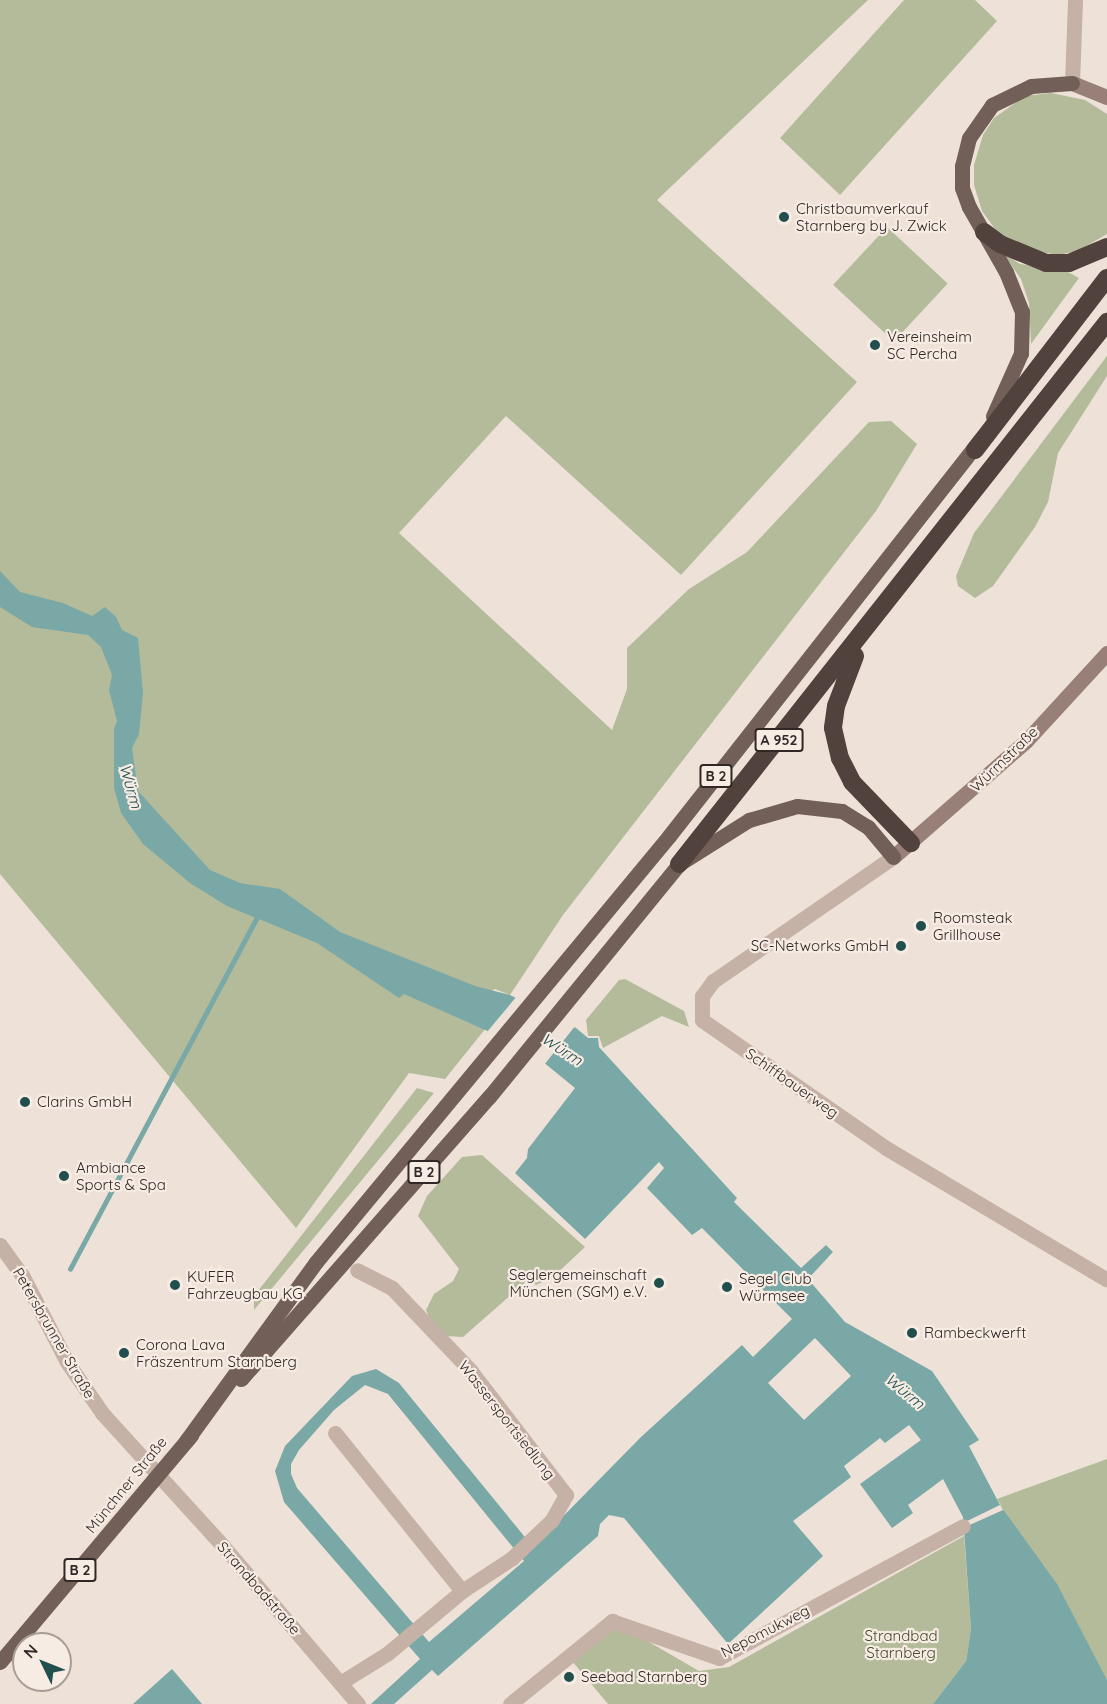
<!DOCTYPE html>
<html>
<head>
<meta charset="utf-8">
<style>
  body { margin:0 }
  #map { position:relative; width:1107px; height:1704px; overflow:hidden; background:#eee2d8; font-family:Quicksand,sans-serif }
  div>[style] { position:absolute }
  .green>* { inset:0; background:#b3bb9a; transform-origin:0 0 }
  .water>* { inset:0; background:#7aa8a6 }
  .pier>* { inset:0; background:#eee2d8 }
  .stream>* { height:4.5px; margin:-2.25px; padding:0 2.25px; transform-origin:2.25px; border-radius:2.25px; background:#7aa8a6 }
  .minor>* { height:15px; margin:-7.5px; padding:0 7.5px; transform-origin:7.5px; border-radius:7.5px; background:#c5b1a6 }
  .secondary>* { height:15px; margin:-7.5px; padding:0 7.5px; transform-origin:7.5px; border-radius:7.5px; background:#988078 }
  .primary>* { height:15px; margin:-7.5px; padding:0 7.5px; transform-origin:7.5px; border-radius:7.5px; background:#725f58 }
  .motorway>* { height:18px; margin:-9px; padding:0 9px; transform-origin:9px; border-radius:9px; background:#52423e }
  .dots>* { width:16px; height:16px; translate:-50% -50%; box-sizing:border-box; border:3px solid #f7ece4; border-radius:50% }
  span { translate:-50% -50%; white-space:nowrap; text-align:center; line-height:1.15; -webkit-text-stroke:4.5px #f7ece4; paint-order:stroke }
  .shield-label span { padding:2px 4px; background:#f7ece4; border:2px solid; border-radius:4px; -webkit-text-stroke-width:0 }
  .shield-label { font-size:14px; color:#312826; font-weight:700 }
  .poi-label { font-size:15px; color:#312826 }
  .left { translate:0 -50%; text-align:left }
  .right { translate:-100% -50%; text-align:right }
  .street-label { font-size:15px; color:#312826 }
  .park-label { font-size:15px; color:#444d2c }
  .water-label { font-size:16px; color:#204f4d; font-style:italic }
  .north { position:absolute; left:12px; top:1632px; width:60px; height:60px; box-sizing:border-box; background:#f7ece4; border:2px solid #a89e98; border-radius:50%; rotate:313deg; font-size:16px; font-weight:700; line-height:24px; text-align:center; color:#312826 }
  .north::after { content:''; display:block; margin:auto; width:21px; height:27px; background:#204f4d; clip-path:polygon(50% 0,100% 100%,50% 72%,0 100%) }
</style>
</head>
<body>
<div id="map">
  <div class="green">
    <div style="clip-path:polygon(0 0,868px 0,657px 200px,857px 382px,681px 575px,506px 416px,399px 533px,612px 730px,627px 689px,627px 648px,689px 589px,747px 552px,869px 422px,891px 421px,917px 444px,876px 511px,563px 915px,510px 995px,495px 989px,452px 1013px,486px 1028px,445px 1079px,409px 1073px,296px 1228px,0 874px)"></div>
    <div style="clip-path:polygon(904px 0,975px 0,997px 21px,840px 195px,780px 138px)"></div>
    <div style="clip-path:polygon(1051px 93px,1085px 100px,1107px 114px,1107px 234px,1078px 251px,1058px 255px,1029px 250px,1000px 236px,982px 211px,974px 185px,974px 165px,983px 135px,994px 118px,1025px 96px)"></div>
    <div style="left:887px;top:227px;width:83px;height:79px;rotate:43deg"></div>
    <div style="clip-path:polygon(1003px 253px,1020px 264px,1066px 271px,1079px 278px,1031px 344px,1029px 303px,1021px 279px)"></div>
    <div style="clip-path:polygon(1107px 356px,1107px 376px,1058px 453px,1048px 502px,1035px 527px,993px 586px,975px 598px,958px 586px,956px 576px,974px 533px)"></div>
    <div style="clip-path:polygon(625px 979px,684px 1011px,689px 1027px,662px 1016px,603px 1048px,599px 1036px,588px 1036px,586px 1020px,619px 980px)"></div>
    <div style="clip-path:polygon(417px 1088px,434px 1093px,254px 1310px,254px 1296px)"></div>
    <div style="clip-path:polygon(482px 1155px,585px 1247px,552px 1278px,536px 1285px,528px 1280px,463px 1337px,445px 1336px,433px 1326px,426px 1310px,434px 1294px,453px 1281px,459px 1269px,418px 1216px,427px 1196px,462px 1157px)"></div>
    <div style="clip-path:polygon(1107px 1459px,1107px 1680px,997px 1499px)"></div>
    <div style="clip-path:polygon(964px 1536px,971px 1629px,966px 1661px,933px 1704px,608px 1704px,572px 1661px,613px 1628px,637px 1635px,699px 1671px,729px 1667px)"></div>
  </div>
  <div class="water">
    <div style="clip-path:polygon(evenodd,0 571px,20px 592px,63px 603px,92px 616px,105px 607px,116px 617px,122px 630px,138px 638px,143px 693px,139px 734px,132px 748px,138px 791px,210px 870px,240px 883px,280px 889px,340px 932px,475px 986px,510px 995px,576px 1028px,588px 1038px,598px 1038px,599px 1047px,737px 1198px,734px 1202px,801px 1268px,826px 1245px,833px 1252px,808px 1279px,845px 1322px,932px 1371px,979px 1440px,969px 1446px,1000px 1505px,1057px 1584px,1107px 1680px,1107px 1704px,933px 1704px,966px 1661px,971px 1629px,963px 1517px,943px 1479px,908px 1505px,913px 1513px,892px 1528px,860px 1484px,921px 1440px,909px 1425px,885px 1443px,880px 1438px,844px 1466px,851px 1477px,793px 1521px,823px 1556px,728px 1644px,624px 1518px,609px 1515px,600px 1524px,598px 1536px,438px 1676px,432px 1670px,394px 1704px,371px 1704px,420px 1659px,284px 1502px,275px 1471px,285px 1446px,352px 1376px,376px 1369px,399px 1383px,533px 1547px,641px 1437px,742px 1345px,753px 1357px,792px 1319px,702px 1228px,692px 1235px,647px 1188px,664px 1168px,659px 1162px,585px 1239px,515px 1173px,527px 1158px,528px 1149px,575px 1088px,526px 1048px,404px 994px,399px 998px,317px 943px,227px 906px,190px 883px,143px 844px,121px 813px,114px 788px,114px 729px,117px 721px,109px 690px,112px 675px,101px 647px,88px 635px,32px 627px,0 607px,0 571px,815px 1338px,851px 1376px,804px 1420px,768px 1383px,815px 1338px,0 571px,365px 1385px,388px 1394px,524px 1561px,429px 1642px,297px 1488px,291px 1474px,291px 1464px,299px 1450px,334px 1410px,365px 1385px)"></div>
    <div style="clip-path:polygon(172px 1669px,202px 1704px,133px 1704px)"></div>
  </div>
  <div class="pier">
    <div style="clip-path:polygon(517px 996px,576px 1025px,544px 1065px,487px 1032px)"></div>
    <div style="clip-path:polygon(1000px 1505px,1003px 1510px,963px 1528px,963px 1523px)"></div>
  </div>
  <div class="stream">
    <div style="left:70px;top:1269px;width:403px;rotate:-62deg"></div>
  </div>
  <div class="minor">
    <div style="left:1072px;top:83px;width:83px;rotate:-87.9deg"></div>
    <div style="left:893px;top:857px;width:219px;rotate:145.4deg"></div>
    <div style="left:713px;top:981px;width:19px;rotate:126deg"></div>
    <div style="left:702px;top:996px;width:24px;rotate:90deg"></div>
    <div style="left:702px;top:1020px;width:224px;rotate:34.8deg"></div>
    <div style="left:886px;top:1148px;width:257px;rotate:30.8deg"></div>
    <div style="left:0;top:1245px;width:39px;rotate:54deg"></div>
    <div style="left:23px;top:1277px;width:96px;rotate:62.6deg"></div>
    <div style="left:67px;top:1362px;width:62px;rotate:55.5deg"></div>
    <div style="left:102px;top:1413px;width:180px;rotate:47.7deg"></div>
    <div style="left:223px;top:1546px;width:208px;rotate:49.5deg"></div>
    <div style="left:335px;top:1433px;width:203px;rotate:51.2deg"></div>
    <div style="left:340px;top:1683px;width:57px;rotate:-32deg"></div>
    <div style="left:388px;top:1653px;width:97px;rotate:-40deg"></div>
    <div style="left:462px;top:1591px;width:60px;rotate:-33.4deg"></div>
    <div style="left:512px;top:1558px;width:55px;rotate:-43.5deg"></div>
    <div style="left:552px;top:1520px;width:29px;rotate:-61deg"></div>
    <div style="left:566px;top:1495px;width:156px;rotate:-127.5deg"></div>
    <div style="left:471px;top:1371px;width:115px;rotate:-133.6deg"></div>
    <div style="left:392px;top:1288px;width:39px;rotate:-153deg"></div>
    <div style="left:510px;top:1704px;width:132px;rotate:-39.1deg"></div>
    <div style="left:612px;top:1621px;width:113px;rotate:19.1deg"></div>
    <div style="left:719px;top:1658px;width:277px;rotate:-28.4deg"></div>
  </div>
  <div class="secondary">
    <div style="left:1072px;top:83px;width:38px;rotate:22deg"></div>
    <div style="left:893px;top:857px;width:176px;rotate:-41.1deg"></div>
    <div style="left:1026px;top:741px;width:120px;rotate:-47.4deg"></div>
  </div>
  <div class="primary">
    <div style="left:993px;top:416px;width:69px;rotate:-66deg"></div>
    <div style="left:1021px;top:353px;width:41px;rotate:-88.6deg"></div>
    <div style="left:1022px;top:312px;width:43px;rotate:-111.8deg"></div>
    <div style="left:1006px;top:272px;width:75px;rotate:-119.6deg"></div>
    <div style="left:969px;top:207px;width:20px;rotate:-110deg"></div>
    <div style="left:962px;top:188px;width:22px;rotate:-90deg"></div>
    <div style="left:962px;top:166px;width:29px;rotate:-76deg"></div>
    <div style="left:969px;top:138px;width:40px;rotate:-55.1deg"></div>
    <div style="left:992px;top:105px;width:43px;rotate:-26deg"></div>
    <div style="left:1031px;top:86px;width:41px;rotate:-4.2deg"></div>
    <div style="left:241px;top:1379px;width:376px;rotate:-48.7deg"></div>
    <div style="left:489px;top:1097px;width:301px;rotate:-50.8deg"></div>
    <div style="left:679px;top:864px;width:83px;rotate:-32.2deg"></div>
    <div style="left:749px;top:820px;width:50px;rotate:-16.3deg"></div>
    <div style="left:797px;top:806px;width:45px;rotate:6.3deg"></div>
    <div style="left:842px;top:811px;width:31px;rotate:32deg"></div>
    <div style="left:868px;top:827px;width:39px;rotate:50deg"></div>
    <div style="left:186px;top:1441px;width:221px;rotate:-54deg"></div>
    <div style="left:316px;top:1262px;width:553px;rotate:-50.35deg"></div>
    <div style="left:669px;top:836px;width:504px;rotate:-51.86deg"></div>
    <div style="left:0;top:1662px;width:297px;rotate:-49.9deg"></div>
  </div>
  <div class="motorway">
    <div style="left:984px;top:232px;width:20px;rotate:37deg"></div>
    <div style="left:1000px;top:244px;width:50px;rotate:22.4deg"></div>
    <div style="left:1046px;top:263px;width:23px"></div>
    <div style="left:1069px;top:263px;width:41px;rotate:-22.8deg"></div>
    <div style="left:975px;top:450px;width:217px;rotate:-52.5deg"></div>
    <div style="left:855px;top:656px;width:53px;rotate:110.8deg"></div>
    <div style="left:836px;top:706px;width:22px;rotate:98deg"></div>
    <div style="left:833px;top:728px;width:31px;rotate:77deg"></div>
    <div style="left:840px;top:758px;width:27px;rotate:63deg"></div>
    <div style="left:852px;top:782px;width:85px;rotate:46deg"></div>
    <div style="left:679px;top:864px;width:691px;rotate:-51.7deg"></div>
  </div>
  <div class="dots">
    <div style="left:784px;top:217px;background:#204f4d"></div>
    <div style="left:875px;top:345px;background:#204f4d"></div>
    <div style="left:921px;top:926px;background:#204f4d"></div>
    <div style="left:901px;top:946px;background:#204f4d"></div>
    <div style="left:25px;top:1102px;background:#204f4d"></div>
    <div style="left:64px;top:1176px;background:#204f4d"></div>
    <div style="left:659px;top:1283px;background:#204f4d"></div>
    <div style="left:175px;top:1285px;background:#204f4d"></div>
    <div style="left:727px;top:1287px;background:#204f4d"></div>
    <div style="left:912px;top:1333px;background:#204f4d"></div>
    <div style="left:124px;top:1353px;background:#204f4d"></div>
    <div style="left:569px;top:1677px;background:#204f4d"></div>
  </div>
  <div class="shield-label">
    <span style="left:779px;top:740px">A 952</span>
    <span style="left:716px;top:776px">B 2</span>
    <span style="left:424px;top:1172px">B 2</span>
    <span style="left:80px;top:1570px">B 2</span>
  </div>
  <div class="poi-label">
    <span class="left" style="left:796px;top:217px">Christbaumverkauf<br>Starnberg by J. Zwick</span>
    <span class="left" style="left:887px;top:345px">Vereinsheim<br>SC Percha</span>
    <span class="left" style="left:933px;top:926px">Roomsteak<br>Grillhouse</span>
    <span class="right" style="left:889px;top:946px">SC-Networks GmbH</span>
    <span class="left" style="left:37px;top:1102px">Clarins GmbH</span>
    <span class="left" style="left:76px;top:1176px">Ambiance<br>Sports &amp; Spa</span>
    <span class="right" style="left:647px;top:1283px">Seglergemeinschaft<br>München (SGM) e.V.</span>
    <span class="left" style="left:187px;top:1285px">KUFER<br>Fahrzeugbau KG</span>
    <span class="left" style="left:739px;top:1287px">Segel Club<br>Würmsee</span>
    <span class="left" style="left:924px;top:1333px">Rambeckwerft</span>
    <span class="left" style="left:136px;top:1353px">Corona Lava<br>Fräszentrum Starnberg</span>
    <span class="left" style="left:581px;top:1677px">Seebad Starnberg</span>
  </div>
  <div class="street-label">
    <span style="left:1004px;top:759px;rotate:-44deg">Würmstraße</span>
    <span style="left:792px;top:1083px;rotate:35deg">Schiffbauerweg</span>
    <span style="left:54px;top:1333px;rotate:60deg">Petersbrunner Straße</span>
    <span style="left:507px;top:1420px;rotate:52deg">Wassersportsiedlung</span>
    <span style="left:126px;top:1485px;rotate:-51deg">Münchner Straße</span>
    <span style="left:259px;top:1588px;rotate:49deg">Strandbadstraße</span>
    <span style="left:765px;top:1631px;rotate:-27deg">Nepomukweg</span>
  </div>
  <div class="park-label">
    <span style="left:901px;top:1644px">Strandbad<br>Starnberg</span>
  </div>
  <div class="water-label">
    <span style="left:131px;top:786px;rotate:74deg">Würm</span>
    <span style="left:562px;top:1049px;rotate:33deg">Würm</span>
    <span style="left:905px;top:1391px;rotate:40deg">Würm</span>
  </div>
  <div class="north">N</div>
</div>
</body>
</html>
